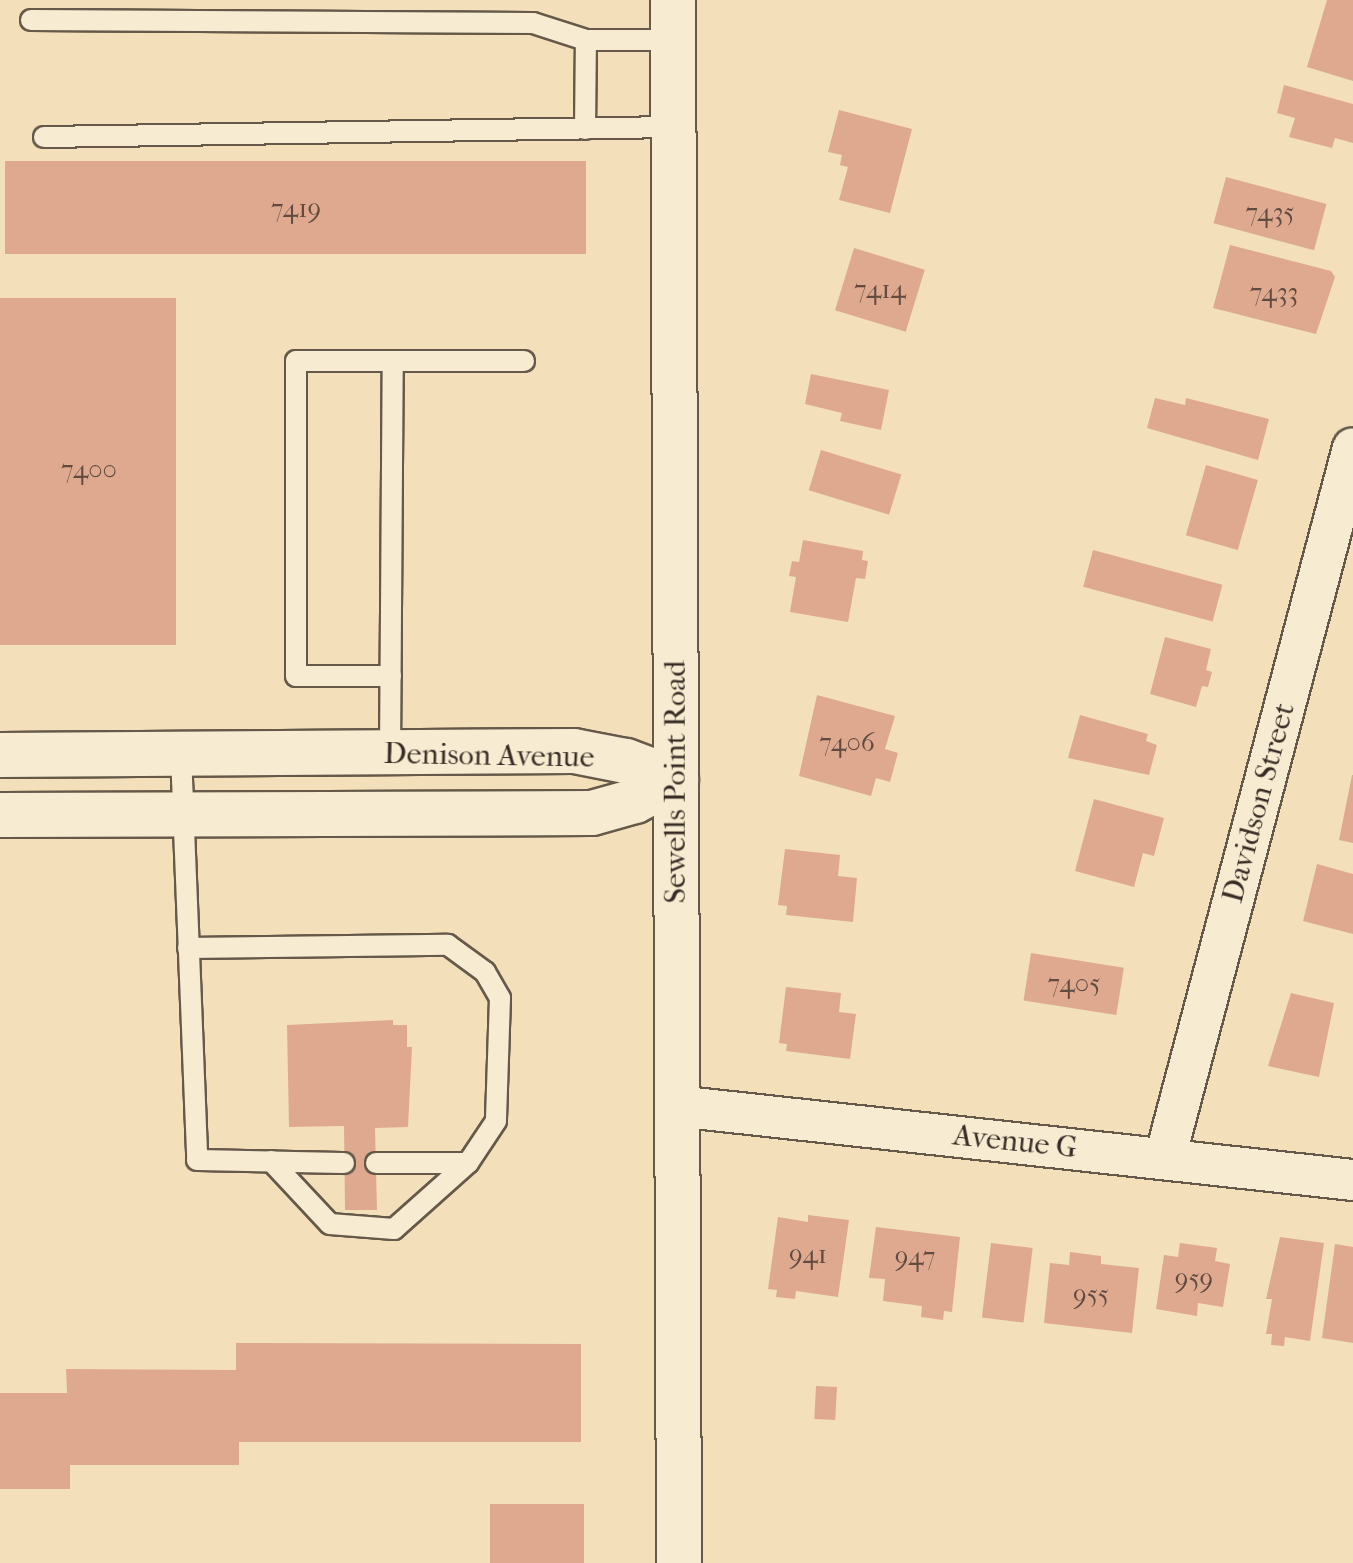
<!DOCTYPE html>
<html>
<head>
<meta charset="utf-8">
<style>
  body { margin:0 }
  #map { position:relative; width:1353px; height:1563px; overflow:hidden; background:#f3e0ba; font-family:"IM FELL French Canon",serif }
  div>[style] { position:absolute }
  .building>* { inset:0; background:#dfa990; transform-origin:0 0 }
  .roads { filter:drop-shadow(2px 0 #66594a) drop-shadow(-2px 0 #66594a) drop-shadow(0 2px #66594a) drop-shadow(0 -2px #66594a) }
  .lane>* { height:20px; margin:-10px; padding:0 10px; transform-origin:10px; border-radius:10px; background:#f7ebd2 }
  .street>* { height:40px; margin:-20px; padding:0 20px; transform-origin:20px; border-radius:20px; background:#f7ebd2 }
  .secondary>* { height:44px; margin:-22px; padding:0 22px; transform-origin:22px; border-radius:22px; background:#f7ebd2 }
  span { translate:-50% -50%; white-space:nowrap; text-align:center; line-height:1.15; -webkit-text-stroke:6px #f7ebd2; paint-order:stroke }
  .number-label { font-size:26px; color:#614b40 }
  .number-label span { -webkit-text-stroke-width:0 }
  .street-label { font-size:30px; color:#372c25 }
</style>
</head>
<body>
<div id="map">
  <div class="building">
    <div style="clip-path:polygon(1327px 0,1353px 0,1353px 81px,1307px 67px)"></div>
    <div style="clip-path:polygon(1284px 85px,1353px 104px,1353px 143px,1335px 138px,1332px 148px,1289px 137px,1295px 118px,1277px 113px)"></div>
    <div style="clip-path:polygon(839px 110px,912px 129px,890px 213px,839px 200px,848px 167px,840px 165px,842px 155px,828px 152px)"></div>
    <div style="left:586px;top:161px;width:93px;height:581px;rotate:90deg"></div>
    <div style="left:1226px;top:177px;width:104px;height:48px;rotate:15deg"></div>
    <div style="clip-path:polygon(1230px 245px,1331px 271px,1335px 277px,1316px 334px,1213px 308px)"></div>
    <div style="left:854px;top:248px;width:74px;height:65px;rotate:17deg"></div>
    <div style="left:0;top:298px;width:176px;height:347px"></div>
    <div style="clip-path:polygon(811px 374px,889px 390px,881px 430px,840px 421px,842px 413px,805px 404px)"></div>
    <div style="clip-path:polygon(1155px 398px,1185px 405px,1186px 398px,1269px 419px,1258px 460px,1147px 428px)"></div>
    <div style="left:821px;top:450px;width:84px;height:42px;rotate:17deg"></div>
    <div style="left:1206px;top:465px;width:54px;height:73px;rotate:16deg"></div>
    <div style="clip-path:polygon(803px 540px,863px 551px,862px 560px,868px 561px,865px 579px,856px 578px,848px 622px,790px 612px,796px 577px,789px 576px,792px 561px,799px 562px)"></div>
    <div style="left:1093px;top:550px;width:134px;height:38px;rotate:15deg"></div>
    <div style="clip-path:polygon(1165px 637px,1211px 649px,1206px 670px,1212px 672px,1208px 687px,1202px 686px,1196px 707px,1150px 694px)"></div>
    <div style="clip-path:polygon(817px 695px,895px 716px,885px 749px,898px 753px,890px 782px,876px 778px,871px 796px,799px 776px)"></div>
    <div style="clip-path:polygon(1080px 715px,1148px 734px,1146px 741px,1157px 745px,1149px 775px,1068px 758px)"></div>
    <div style="clip-path:polygon(1352px 775px,1353px 775px,1353px 843px,1339px 840px)"></div>
    <div style="clip-path:polygon(1094px 799px,1164px 818px,1154px 856px,1143px 853px,1134px 887px,1075px 871px)"></div>
    <div style="clip-path:polygon(785px 849px,840px 855px,838px 876px,857px 878px,853px 922px,786px 915px,787px 906px,778px 905px)"></div>
    <div style="clip-path:polygon(1317px 864px,1353px 874px,1353px 934px,1303px 921px)"></div>
    <div style="left:1031px;top:953px;width:94px;height:48px;rotate:9deg"></div>
    <div style="clip-path:polygon(786px 987px,841px 993px,839px 1012px,856px 1014px,850px 1059px,786px 1051px,787px 1044px,779px 1043px)"></div>
    <div style="clip-path:polygon(1291px 993px,1334px 1003px,1319px 1077px,1268px 1066px)"></div>
    <div style="clip-path:polygon(393px 1020px,393px 1025px,407px 1025px,407px 1047px,412px 1047px,408px 1127px,375px 1128px,377px 1210px,345px 1210px,344px 1126px,289px 1127px,287px 1025px)"></div>
    <div style="clip-path:polygon(808px 1215px,849px 1220px,838px 1297px,796px 1291px,795px 1299px,776px 1297px,777px 1290px,768px 1289px,778px 1217px,808px 1222px)"></div>
    <div style="clip-path:polygon(876px 1227px,960px 1237px,952px 1312px,944px 1311px,943px 1320px,921px 1317px,922px 1306px,883px 1301px,885px 1279px,869px 1278px)"></div>
    <div style="clip-path:polygon(1280px 1237px,1324px 1243px,1310px 1341px,1285px 1337px,1284px 1346px,1271px 1345px,1272px 1334px,1266px 1334px,1272px 1299px,1266px 1299px)"></div>
    <div style="left:991px;top:1243px;width:42px;height:75px;rotate:7deg"></div>
    <div style="clip-path:polygon(1180px 1243px,1217px 1248px,1215px 1261px,1230px 1264px,1223px 1307px,1198px 1303px,1197px 1316px,1156px 1309px,1164px 1255px,1178px 1257px)"></div>
    <div style="clip-path:polygon(1335px 1244px,1353px 1247px,1353px 1343px,1322px 1338px)"></div>
    <div style="clip-path:polygon(1070px 1252px,1101px 1256px,1101px 1264px,1139px 1268px,1132px 1333px,1044px 1323px,1050px 1263px,1069px 1265px)"></div>
    <div style="clip-path:polygon(236px 1343px,581px 1344px,581px 1442px,239px 1442px,239px 1465px,70px 1465px,70px 1489px,0 1489px,0 1393px,67px 1393px,66px 1369px,236px 1370px)"></div>
    <div style="left:816px;top:1386px;width:21px;height:33px;rotate:3deg"></div>
    <div style="left:584px;top:1504px;width:59px;height:94px;rotate:90deg"></div>
  </div>
  <div class="roads">
    <div class="lane">
      <div style="left:31px;top:20px;width:502px;rotate:0.34deg"></div>
      <div style="left:533px;top:23px;width:56px;rotate:17.8deg"></div>
      <div style="left:586px;top:40px;width:88px"></div>
      <div style="left:585px;top:129px;width:89px;rotate:-89.4deg"></div>
      <div style="left:44px;top:137px;width:630px;rotate:-0.91deg"></div>
      <div style="left:391px;top:676px;width:95px;rotate:180deg"></div>
      <div style="left:296px;top:676px;width:315px;rotate:-90deg"></div>
      <div style="left:296px;top:361px;width:228px"></div>
      <div style="left:390px;top:753px;width:392px;rotate:-89.6deg"></div>
      <div style="left:181px;top:754px;width:406px;rotate:87.7deg"></div>
      <div style="left:197px;top:1160px;width:147px;rotate:1.2deg"></div>
      <div style="left:188px;top:948px;width:260px;rotate:-0.7deg"></div>
      <div style="left:448px;top:945px;width:46px;rotate:36.1deg"></div>
      <div style="left:485px;top:972px;width:30px;rotate:60deg"></div>
      <div style="left:500px;top:998px;width:123px;rotate:91.9deg"></div>
      <div style="left:496px;top:1121px;width:50px;rotate:123.7deg"></div>
      <div style="left:468px;top:1163px;width:92px;rotate:180deg"></div>
      <div style="left:271px;top:1161px;width:86px;rotate:46.9deg"></div>
      <div style="left:330px;top:1224px;width:64px;rotate:4.5deg"></div>
      <div style="left:394px;top:1229px;width:99px;rotate:-41.7deg"></div>
    </div>
    <div class="street">
      <div style="left:676px;top:1106px;width:681px;rotate:6.24deg"></div>
      <div style="left:1165px;top:1158px;width:734px;rotate:-75.17deg"></div>
    </div>
    <div class="secondary">
      <div style="left:673px;top:0;width:1563px;rotate:89.78deg"></div>
      <div style="left:0;top:755px;width:574px;rotate:-0.4deg"></div>
      <div style="left:574px;top:751px;width:53px;rotate:10.9deg"></div>
      <div style="left:626px;top:761px;width:53px;rotate:20.8deg"></div>
      <div style="left:0;top:815px;width:592px;rotate:-0.19deg"></div>
      <div style="left:592px;top:813px;width:45px;rotate:-15.6deg"></div>
      <div style="left:635px;top:801px;width:46px;rotate:-27.1deg"></div>
    </div>
  </div>
  <div class="number-label">
    <span style="left:296px;top:209px">7419</span>
    <span style="left:1270px;top:213px">7435</span>
    <span style="left:880px;top:290px">7414</span>
    <span style="left:1274px;top:293px">7433</span>
    <span style="left:89px;top:470px">7400</span>
    <span style="left:847px;top:743px">7406</span>
    <span style="left:1074px;top:984px">7405</span>
    <span style="left:808px;top:1255px">941</span>
    <span style="left:915px;top:1257px">947</span>
    <span style="left:1194px;top:1279px">959</span>
    <span style="left:1091px;top:1295px">955</span>
  </div>
  <div class="street-label">
    <span style="left:489px;top:756px;rotate:1deg">Denison Avenue</span>
    <span style="left:676px;top:782px;rotate:-90deg">Sewells Point Road</span>
    <span style="left:1259px;top:803px;rotate:-75deg">Davidson Street</span>
    <span style="left:1015px;top:1142px;rotate:6deg">Avenue G</span>
  </div>
</div>
</body>
</html>
